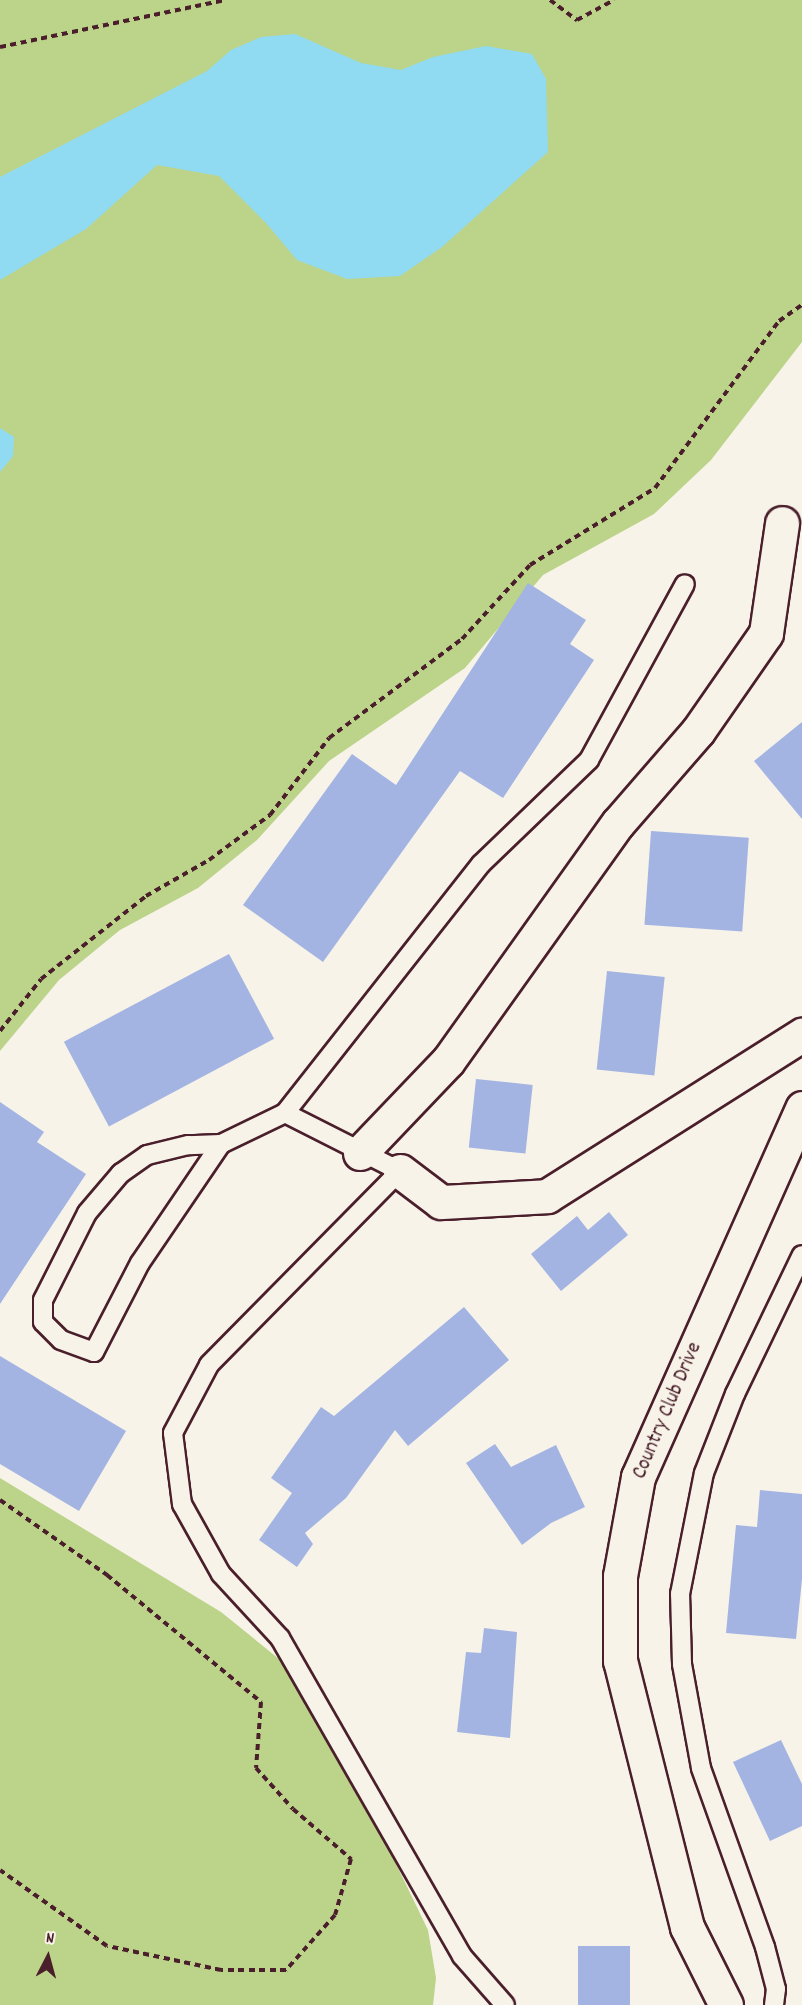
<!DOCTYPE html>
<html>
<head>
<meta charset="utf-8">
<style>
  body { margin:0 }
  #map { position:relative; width:802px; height:2005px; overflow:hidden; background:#f7f3e8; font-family:Dekko,sans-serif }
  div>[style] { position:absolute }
  .green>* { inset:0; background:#bcd38a }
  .water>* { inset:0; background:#90dbf1 }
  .building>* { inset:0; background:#a3b4e3; transform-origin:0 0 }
  .path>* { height:4px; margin-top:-2px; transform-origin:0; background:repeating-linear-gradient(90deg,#4a1f2b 0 6px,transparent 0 10.5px) }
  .roads { filter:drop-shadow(2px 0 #4a1f2b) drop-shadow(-2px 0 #4a1f2b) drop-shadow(0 2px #4a1f2b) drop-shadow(0 -2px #4a1f2b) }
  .service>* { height:18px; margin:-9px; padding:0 9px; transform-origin:9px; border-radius:9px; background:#f7f3e8 }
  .minor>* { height:33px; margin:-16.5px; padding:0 16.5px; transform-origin:16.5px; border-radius:16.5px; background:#f7f3e8 }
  span { translate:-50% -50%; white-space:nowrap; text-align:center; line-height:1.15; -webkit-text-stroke:4.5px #f7f3e8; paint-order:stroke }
  .street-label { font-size:21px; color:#4a1f2b }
  .north { position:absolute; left:18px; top:1927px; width:60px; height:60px; -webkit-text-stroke:4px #f7f3e8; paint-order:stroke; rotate:6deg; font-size:16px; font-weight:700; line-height:24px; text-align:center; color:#4a1f2b }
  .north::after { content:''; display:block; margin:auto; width:21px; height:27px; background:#4a1f2b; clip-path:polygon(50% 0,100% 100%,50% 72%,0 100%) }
</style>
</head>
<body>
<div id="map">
  <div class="green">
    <div style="clip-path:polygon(0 0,802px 0,802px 342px,711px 460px,654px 514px,543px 575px,465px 668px,329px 761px,257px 840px,198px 888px,120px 930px,59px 980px,0 1051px)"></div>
    <div style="clip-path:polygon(0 1478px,221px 1612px,279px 1659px,382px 1835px,428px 1930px,436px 1978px,433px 2005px,0 2005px)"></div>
  </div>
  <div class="water">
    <div style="clip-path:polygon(295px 34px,361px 63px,401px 70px,433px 57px,486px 46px,532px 54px,546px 79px,548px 152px,442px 247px,400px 276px,347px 279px,297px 260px,266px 223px,219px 176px,157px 165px,86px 229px,0 280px,0 177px,207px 71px,231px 50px,261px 37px)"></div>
    <div style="clip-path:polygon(0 428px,14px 437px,13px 456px,0 472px)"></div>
  </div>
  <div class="building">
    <div style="clip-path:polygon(528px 583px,586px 620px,570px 644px,594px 660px,503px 798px,460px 771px,323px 962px,243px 905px,352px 754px,396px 785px)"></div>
    <div style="clip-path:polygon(802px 722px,802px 819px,754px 761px)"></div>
    <div style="left:651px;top:831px;width:98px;height:94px;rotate:4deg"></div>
    <div style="left:229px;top:954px;width:96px;height:187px;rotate:62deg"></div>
    <div style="left:607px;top:971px;width:58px;height:99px;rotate:6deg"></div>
    <div style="left:476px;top:1079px;width:57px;height:69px;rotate:6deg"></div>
    <div style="clip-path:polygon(0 1102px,44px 1132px,37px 1142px,86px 1174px,0 1304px)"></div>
    <div style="clip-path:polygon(609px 1212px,628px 1235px,561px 1291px,531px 1254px,577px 1216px,588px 1230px)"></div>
    <div style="clip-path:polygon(464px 1307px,509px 1360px,408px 1446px,395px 1430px,346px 1498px,305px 1533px,313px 1544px,297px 1567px,259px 1540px,292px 1493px,271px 1478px,321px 1407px,334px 1416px)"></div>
    <div style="clip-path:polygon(0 1356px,126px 1431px,79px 1511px,0 1464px)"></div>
    <div style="clip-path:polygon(495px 1444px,511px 1467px,556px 1445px,585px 1507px,551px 1523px,522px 1545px,466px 1463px)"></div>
    <div style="clip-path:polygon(760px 1490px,802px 1494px,802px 1579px,796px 1639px,726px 1633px,736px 1525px,757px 1527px)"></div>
    <div style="clip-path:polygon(484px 1628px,517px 1632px,510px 1738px,457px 1732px,466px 1652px,481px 1653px)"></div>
    <div style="clip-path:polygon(781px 1740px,802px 1784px,802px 1826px,770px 1841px,733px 1762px)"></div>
    <div style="left:578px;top:1946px;width:52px;height:59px"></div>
  </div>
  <div class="path">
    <div style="left:550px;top:0;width:34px;rotate:37deg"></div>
    <div style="left:577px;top:20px;width:42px;rotate:-28.4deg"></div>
    <div style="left:0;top:47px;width:229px;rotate:-11.8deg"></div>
    <div style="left:0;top:1031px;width:66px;rotate:-51.7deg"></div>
    <div style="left:41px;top:979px;width:134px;rotate:-38.3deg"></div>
    <div style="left:146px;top:896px;width:73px;rotate:-29.7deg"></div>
    <div style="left:209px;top:860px;width:76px;rotate:-36.4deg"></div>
    <div style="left:270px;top:815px;width:97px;rotate:-52.5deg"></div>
    <div style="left:329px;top:738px;width:166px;rotate:-36.7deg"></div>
    <div style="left:462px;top:639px;width:100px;rotate:-47.4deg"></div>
    <div style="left:530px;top:565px;width:147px;rotate:-31.6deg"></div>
    <div style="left:655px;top:488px;width:208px;rotate:-53.4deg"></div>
    <div style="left:779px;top:321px;width:28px;rotate:-35deg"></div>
    <div style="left:0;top:1500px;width:131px;rotate:35deg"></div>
    <div style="left:107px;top:1575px;width:200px;rotate:39.5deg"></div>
    <div style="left:261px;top:1702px;width:66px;rotate:94.3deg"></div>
    <div style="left:256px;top:1768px;width:55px;rotate:47.9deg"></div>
    <div style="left:293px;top:1809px;width:77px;rotate:40.8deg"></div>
    <div style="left:351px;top:1859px;width:58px;rotate:105.9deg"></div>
    <div style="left:335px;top:1915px;width:74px;rotate:131.7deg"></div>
    <div style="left:286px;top:1970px;width:65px;rotate:180deg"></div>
    <div style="left:221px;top:1970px;width:116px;rotate:-168.1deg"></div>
    <div style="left:107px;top:1946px;width:131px;rotate:-144.6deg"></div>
  </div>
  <div class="roads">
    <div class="service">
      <div style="left:285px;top:1113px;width:129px;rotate:26.8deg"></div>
      <div style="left:400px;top:1171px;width:272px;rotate:134.6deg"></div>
      <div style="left:209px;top:1365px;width:77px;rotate:117.9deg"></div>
      <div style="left:173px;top:1433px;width:72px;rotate:82.8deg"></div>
      <div style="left:182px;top:1504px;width:80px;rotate:60.9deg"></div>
      <div style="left:221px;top:1574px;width:87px;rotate:47.3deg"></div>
      <div style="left:280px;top:1638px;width:366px;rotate:60.2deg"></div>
      <div style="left:462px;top:1956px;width:65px;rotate:48.7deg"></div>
      <div style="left:221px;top:1144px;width:33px;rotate:178deg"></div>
      <div style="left:188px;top:1145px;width:42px;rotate:166.3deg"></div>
      <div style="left:147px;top:1155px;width:32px;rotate:145deg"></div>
      <div style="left:121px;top:1173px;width:52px;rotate:130.4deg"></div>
      <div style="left:87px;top:1213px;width:97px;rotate:116.8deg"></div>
      <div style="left:43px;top:1300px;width:22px;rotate:90deg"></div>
      <div style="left:43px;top:1322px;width:25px;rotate:45deg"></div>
      <div style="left:61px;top:1340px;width:35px;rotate:20deg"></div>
      <div style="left:94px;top:1352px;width:100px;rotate:-62.7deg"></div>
      <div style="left:140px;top:1263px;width:144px;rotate:-55.8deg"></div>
      <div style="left:221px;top:1144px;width:71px;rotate:-25.8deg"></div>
      <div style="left:285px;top:1113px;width:317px;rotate:-51.8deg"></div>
      <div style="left:481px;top:864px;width:150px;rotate:-43.9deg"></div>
      <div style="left:589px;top:760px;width:200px;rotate:-61.4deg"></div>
      <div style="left:774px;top:2005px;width:16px;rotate:-83deg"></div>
      <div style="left:776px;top:1989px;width:43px;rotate:-104.7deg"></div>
      <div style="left:765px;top:1947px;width:190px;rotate:-109.7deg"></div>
      <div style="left:701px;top:1768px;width:106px;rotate:-100.4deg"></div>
      <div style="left:682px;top:1664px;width:70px;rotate:-91.6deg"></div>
      <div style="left:680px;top:1594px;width:123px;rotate:-78.8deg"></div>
      <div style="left:704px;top:1473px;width:85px;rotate:-68.6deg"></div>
      <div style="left:735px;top:1394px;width:154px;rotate:-64.3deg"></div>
    </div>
    <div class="minor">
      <div style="left:360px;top:1153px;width:127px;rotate:-46.3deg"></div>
      <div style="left:448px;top:1061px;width:292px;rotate:-54.5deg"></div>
      <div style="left:618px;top:823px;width:122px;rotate:-49deg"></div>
      <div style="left:698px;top:731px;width:119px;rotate:-55.2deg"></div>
      <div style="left:766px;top:633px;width:111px;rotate:-81.7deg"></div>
      <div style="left:400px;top:1171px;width:51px;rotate:37.1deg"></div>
      <div style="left:441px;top:1202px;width:106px;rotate:-3.2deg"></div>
      <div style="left:547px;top:1196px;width:302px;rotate:-32.3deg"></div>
      <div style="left:726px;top:2005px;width:87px;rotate:-116.6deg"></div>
      <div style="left:687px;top:1927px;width:274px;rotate:-104.1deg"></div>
      <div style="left:620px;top:1661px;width:85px;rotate:-90deg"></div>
      <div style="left:620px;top:1576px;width:101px;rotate:-79.7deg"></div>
      <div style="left:638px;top:1477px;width:404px;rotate:-66deg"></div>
    </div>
  </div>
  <div class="street-label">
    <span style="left:668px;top:1411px;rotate:-67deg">Country Club Drive</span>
  </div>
  <div class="north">N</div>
</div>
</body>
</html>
